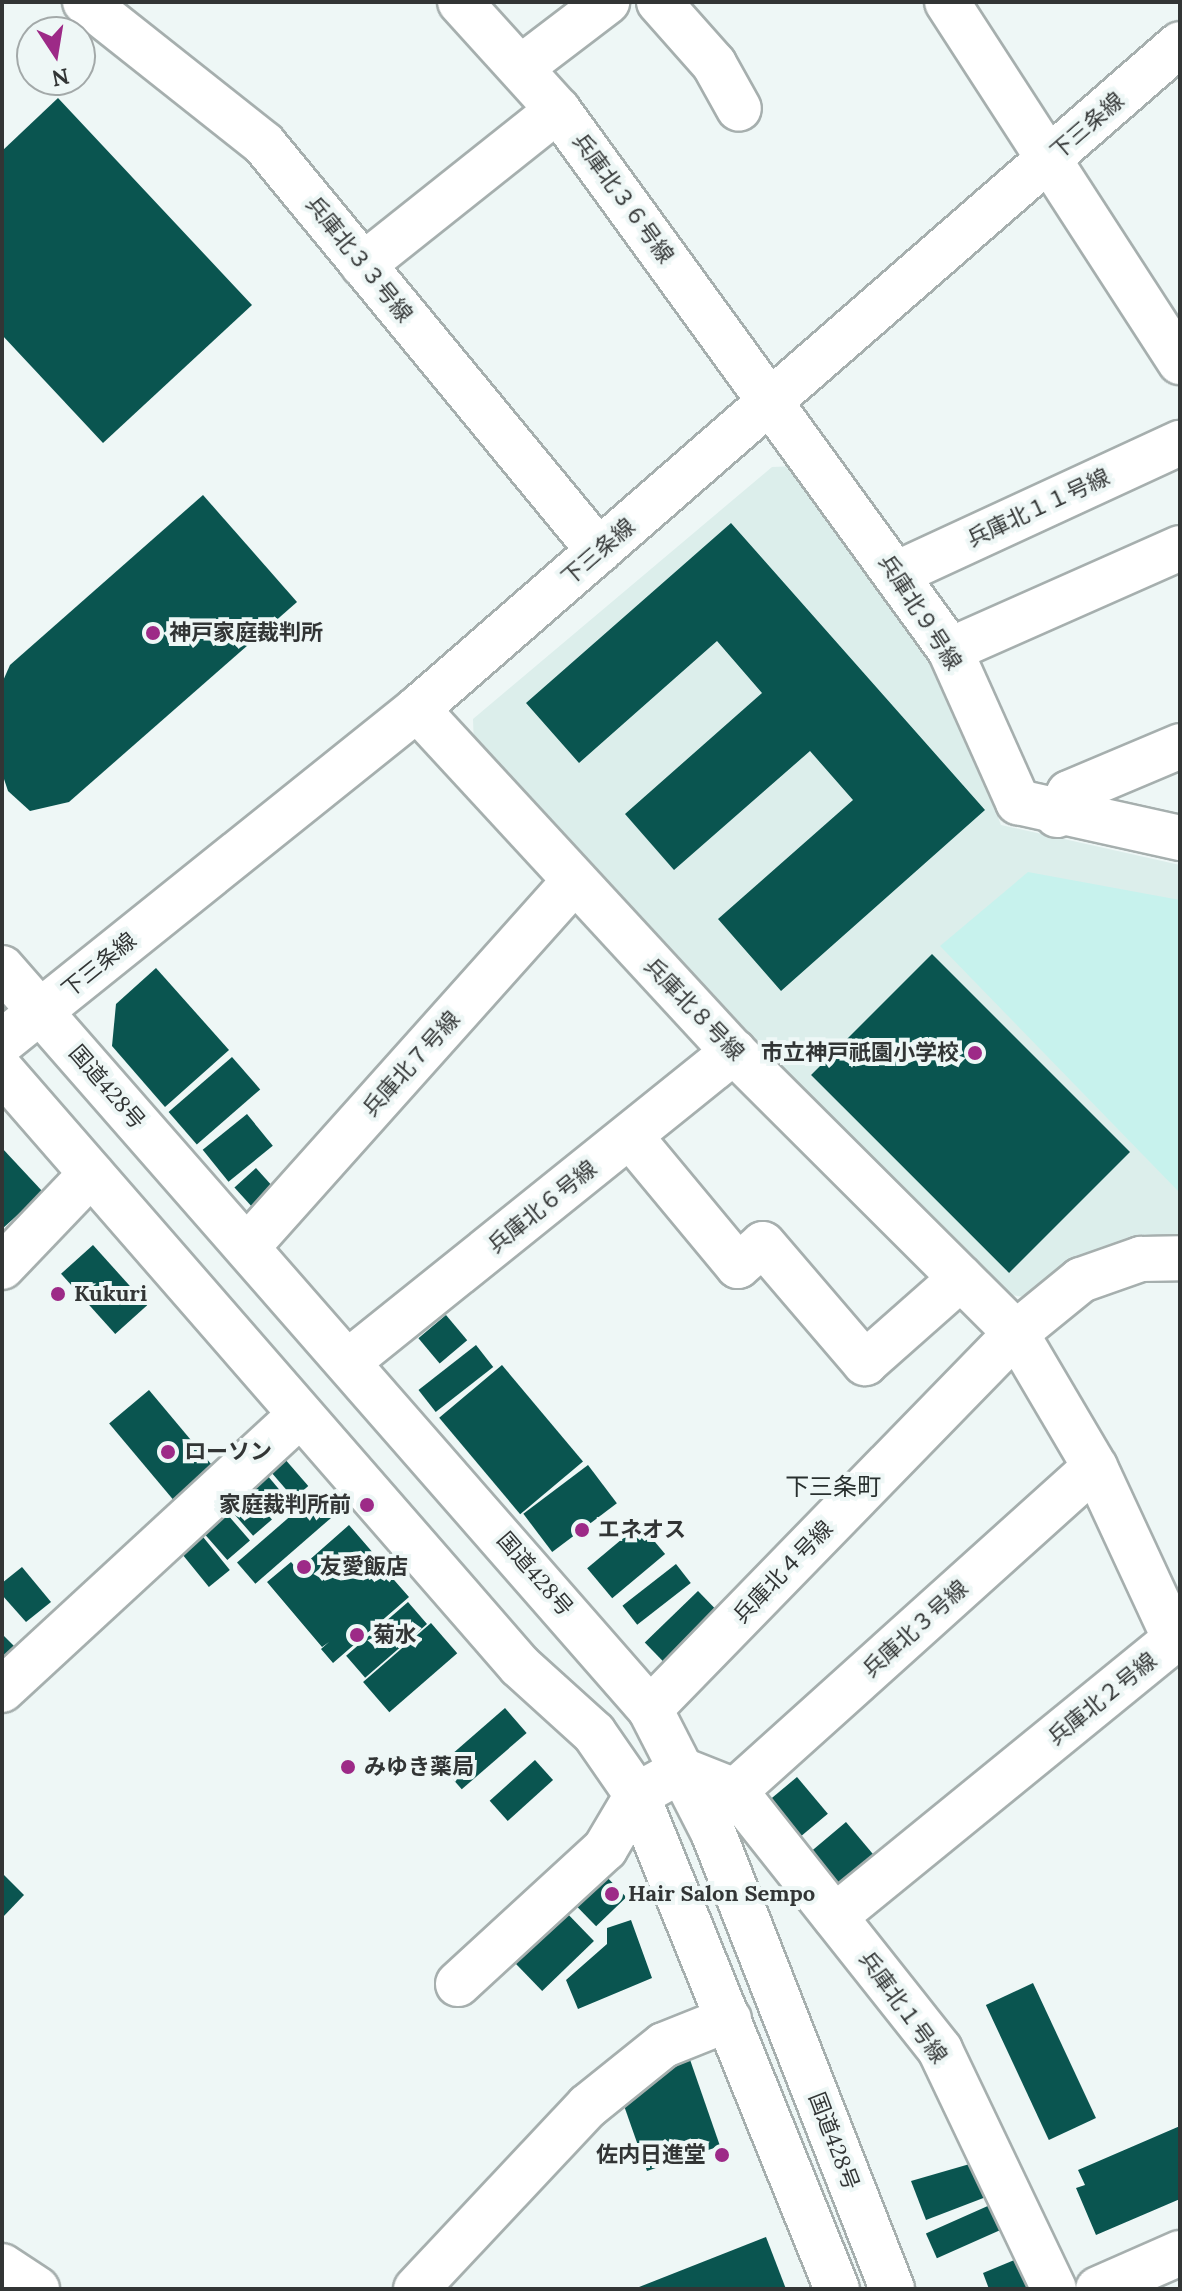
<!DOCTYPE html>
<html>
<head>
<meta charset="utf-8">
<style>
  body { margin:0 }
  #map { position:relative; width:1182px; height:2291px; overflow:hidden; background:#eef7f6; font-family:Lora,"Noto Sans JP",serif }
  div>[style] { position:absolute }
  .built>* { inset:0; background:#dceeeb }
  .green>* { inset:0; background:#c7f2ed }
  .building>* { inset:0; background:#0a5550; transform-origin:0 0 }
  .roads { filter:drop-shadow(2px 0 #a6afae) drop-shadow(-2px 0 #a6afae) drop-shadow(0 2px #a6afae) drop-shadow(0 -2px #a6afae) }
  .street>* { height:44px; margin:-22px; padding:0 22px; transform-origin:22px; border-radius:22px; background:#fff }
  .secondary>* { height:44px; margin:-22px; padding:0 22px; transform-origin:22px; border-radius:22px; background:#fff }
  .highway>* { height:44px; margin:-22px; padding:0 22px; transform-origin:22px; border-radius:22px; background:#fff }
  .dots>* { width:22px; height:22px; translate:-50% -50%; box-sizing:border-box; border:4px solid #eef7f6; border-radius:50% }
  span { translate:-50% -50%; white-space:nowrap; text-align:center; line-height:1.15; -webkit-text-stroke:8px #eef7f6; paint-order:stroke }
  .street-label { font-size:22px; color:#323535 }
  .poi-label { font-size:22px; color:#323535; font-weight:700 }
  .left { translate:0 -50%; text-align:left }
  .right { translate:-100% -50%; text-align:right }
  .neighbourhood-label { font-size:24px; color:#29302f }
  .frame { position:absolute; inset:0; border:4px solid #323535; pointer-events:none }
  .north { position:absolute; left:16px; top:16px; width:80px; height:80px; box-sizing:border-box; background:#eef7f6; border:2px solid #a3a9a9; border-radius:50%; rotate:168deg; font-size:22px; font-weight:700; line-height:32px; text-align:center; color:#323535 }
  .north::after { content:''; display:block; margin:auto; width:28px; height:36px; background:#9d2a87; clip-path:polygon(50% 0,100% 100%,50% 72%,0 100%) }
</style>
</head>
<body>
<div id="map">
  <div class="built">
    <div style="clip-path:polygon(799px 466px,935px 653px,1001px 825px,1180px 865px,1180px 1240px,1070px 1267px,1025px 1297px,1002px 1294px,474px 748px,473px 719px,772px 467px)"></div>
  </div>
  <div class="green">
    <div style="clip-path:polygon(1028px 872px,1180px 900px,1180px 1193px,940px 946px)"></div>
  </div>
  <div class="building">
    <div style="clip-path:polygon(58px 98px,252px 305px,103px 443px,2px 335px,2px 151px)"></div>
    <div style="clip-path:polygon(203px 495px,297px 602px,69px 802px,30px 811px,8px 791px,2px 773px,2px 683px,10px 665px)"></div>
    <div style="clip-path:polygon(731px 523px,985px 810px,781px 991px,718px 919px,853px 800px,810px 751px,674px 870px,625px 814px,762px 693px,717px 641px,579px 763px,526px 703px)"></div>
    <div style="left:932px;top:954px;width:280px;height:171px;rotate:45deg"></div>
    <div style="clip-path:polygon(156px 968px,229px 1050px,165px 1107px,112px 1046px,116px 1004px)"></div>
    <div style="left:232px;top:1057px;width:43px;height:84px;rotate:49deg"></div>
    <div style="left:247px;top:1114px;width:41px;height:57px;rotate:51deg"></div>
    <div style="clip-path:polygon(2px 1148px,43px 1192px,2px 1229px)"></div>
    <div style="left:256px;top:1168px;width:42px;height:29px;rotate:48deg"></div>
    <div style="left:93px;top:1245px;width:81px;height:43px;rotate:48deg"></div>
    <div style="left:446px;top:1315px;width:33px;height:36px;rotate:50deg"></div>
    <div style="left:476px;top:1345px;width:28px;height:73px;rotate:52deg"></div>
    <div style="left:502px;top:1365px;width:126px;height:82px;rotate:50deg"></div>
    <div style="left:149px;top:1390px;width:117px;height:52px;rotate:50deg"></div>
    <div style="left:284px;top:1458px;width:37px;height:19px;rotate:49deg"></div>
    <div style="left:588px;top:1465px;width:48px;height:81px;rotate:53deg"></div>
    <div style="left:267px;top:1475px;width:35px;height:21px;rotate:50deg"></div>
    <div style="left:249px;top:1493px;width:35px;height:25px;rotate:49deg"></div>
    <div style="left:317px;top:1493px;width:28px;height:106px;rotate:49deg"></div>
    <div style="left:227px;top:1514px;width:35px;height:30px;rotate:49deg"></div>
    <div style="left:640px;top:1524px;width:39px;height:69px;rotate:50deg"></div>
    <div style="clip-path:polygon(349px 1525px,374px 1554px,366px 1561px,373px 1556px,409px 1597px,333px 1663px,321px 1649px,329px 1642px,322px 1647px,267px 1582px,291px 1562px,298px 1570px)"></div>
    <div style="left:199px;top:1532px;width:49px;height:27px;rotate:51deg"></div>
    <div style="left:676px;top:1564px;width:24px;height:68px;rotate:52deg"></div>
    <div style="clip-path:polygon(22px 1567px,51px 1602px,26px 1622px,2px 1595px,2px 1583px)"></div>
    <div style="left:698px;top:1591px;width:30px;height:74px;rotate:46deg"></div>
    <div style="left:408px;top:1602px;width:29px;height:82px;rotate:49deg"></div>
    <div style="left:431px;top:1623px;width:40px;height:90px;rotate:49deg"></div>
    <div style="clip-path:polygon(2px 1634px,17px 1649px,2px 1664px)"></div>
    <div style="left:505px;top:1708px;width:33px;height:86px;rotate:49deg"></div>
    <div style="left:535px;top:1760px;width:27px;height:61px;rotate:48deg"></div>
    <div style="left:797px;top:1777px;width:48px;height:41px;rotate:50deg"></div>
    <div style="left:846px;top:1822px;width:51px;height:50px;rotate:50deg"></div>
    <div style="left:602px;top:1872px;width:35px;height:42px;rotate:46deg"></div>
    <div style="clip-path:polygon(2px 1873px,24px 1895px,2px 1918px)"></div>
    <div style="left:562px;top:1908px;width:46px;height:72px;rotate:46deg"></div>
    <div style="clip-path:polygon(631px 1920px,652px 1978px,578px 2009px,566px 1980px,607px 1944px,607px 1928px)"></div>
    <div style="left:1033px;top:1983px;width:149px;height:52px;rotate:65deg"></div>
    <div style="clip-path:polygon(687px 2051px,720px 2146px,647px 2171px,622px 2100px)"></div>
    <div style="clip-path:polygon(1180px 2126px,1180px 2199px,1096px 2235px,1076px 2188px,1085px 2185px,1078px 2170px)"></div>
    <div style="clip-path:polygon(987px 2159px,999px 2192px,926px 2220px,911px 2181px)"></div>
    <div style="left:999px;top:2201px;width:27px;height:80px;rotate:66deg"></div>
    <div style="clip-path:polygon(766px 2237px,786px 2289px,634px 2289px)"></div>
    <div style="clip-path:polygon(1031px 2253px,1046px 2289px,989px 2289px,983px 2273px)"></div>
  </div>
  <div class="roads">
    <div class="street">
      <div style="left:85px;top:2px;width:228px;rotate:38.4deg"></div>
      <div style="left:264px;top:144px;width:527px;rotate:50.54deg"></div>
      <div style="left:460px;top:2px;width:146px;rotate:47.8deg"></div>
      <div style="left:558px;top:110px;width:667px;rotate:54.02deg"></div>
      <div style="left:950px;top:650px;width:167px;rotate:65.9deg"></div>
      <div style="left:1018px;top:802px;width:166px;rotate:12.5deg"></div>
      <div style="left:659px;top:2px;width:83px;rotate:48.4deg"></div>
      <div style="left:714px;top:64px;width:51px;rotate:60.9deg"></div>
      <div style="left:947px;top:2px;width:429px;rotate:57.1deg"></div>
      <div style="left:523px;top:66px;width:106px;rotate:-37.3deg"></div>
      <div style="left:363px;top:265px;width:249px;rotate:-38.5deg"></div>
      <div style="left:896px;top:574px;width:313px;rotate:-24.8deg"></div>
      <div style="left:950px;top:650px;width:252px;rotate:-23.9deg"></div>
      <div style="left:417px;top:709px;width:467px;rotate:47.3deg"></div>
      <div style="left:734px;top:1052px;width:398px;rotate:44.9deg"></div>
      <div style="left:1016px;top:1333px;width:156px;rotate:59.5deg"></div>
      <div style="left:1095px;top:1467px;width:190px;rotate:65.1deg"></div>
      <div style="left:1175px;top:1639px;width:439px;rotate:140.8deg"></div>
      <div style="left:1057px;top:815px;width:25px;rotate:-61deg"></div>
      <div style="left:1069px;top:793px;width:121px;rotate:-22.9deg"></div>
      <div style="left:630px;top:1136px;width:169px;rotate:50.3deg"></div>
      <div style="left:738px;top:1266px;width:33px;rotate:-41deg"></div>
      <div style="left:763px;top:1244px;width:157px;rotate:49.4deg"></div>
      <div style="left:865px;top:1363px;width:128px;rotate:-41.5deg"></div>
      <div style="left:248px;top:1246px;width:489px;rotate:-48.2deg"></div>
      <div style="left:2px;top:1267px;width:129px;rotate:-46.3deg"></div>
      <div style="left:349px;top:1361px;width:494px;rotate:-38.8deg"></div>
      <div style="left:2px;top:1690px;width:405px;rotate:-42.7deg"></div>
      <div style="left:650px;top:1709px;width:525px;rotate:-45.77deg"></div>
      <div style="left:1016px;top:1333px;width:84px;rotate:-39.2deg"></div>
      <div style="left:1081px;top:1280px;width:64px;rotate:-19.3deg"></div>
      <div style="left:1141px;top:1259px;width:39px;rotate:-1deg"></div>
      <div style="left:735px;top:1791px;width:484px;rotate:-42deg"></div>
      <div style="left:458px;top:1984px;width:200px;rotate:-42.6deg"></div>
      <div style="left:605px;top:1849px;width:63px;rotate:-59.3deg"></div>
      <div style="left:637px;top:1795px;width:51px;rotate:-29.1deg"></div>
      <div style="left:682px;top:1770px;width:57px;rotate:21.6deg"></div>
      <div style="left:735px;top:1791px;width:330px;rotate:51.6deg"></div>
      <div style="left:940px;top:2050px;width:265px;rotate:64.5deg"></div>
      <div style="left:2px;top:2266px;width:42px;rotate:33.3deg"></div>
      <div style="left:416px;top:2289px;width:251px;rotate:-46.8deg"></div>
      <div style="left:588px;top:2106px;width:97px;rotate:-38.8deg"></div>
      <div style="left:664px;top:2045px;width:70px;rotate:-21.8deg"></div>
      <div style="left:1098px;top:2289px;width:90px;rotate:-23.7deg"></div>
    </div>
    <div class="secondary">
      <div style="left:2px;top:1042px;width:532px;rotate:-38.74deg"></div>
      <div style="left:417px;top:709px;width:1012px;rotate:-41.07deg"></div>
    </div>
    <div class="highway">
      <div style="left:2px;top:968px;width:984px;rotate:48.83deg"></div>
      <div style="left:650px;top:1709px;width:138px;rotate:62.9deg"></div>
      <div style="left:713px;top:1832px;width:491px;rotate:68.6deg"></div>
      <div style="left:2px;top:1071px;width:789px;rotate:48.96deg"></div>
      <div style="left:520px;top:1666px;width:100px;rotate:42.2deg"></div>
      <div style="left:594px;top:1733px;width:75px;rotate:55.3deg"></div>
      <div style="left:637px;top:1795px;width:533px;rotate:67.96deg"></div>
    </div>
  </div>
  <div class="dots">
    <div style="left:153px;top:633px;background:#9d2a87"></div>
    <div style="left:975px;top:1053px;background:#9d2a87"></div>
    <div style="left:58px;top:1294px;background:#9d2a87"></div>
    <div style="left:168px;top:1452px;background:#9d2a87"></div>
    <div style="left:367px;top:1505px;background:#9d2a87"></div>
    <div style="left:582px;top:1530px;background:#9d2a87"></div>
    <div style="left:304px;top:1567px;background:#9d2a87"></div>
    <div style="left:357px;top:1635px;background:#9d2a87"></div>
    <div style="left:348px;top:1767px;background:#9d2a87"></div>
    <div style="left:612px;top:1894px;background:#9d2a87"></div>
    <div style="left:722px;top:2155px;background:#9d2a87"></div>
  </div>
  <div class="street-label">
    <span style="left:1087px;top:126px;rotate:-41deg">下三条線</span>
    <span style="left:623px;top:198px;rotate:54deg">兵庫北３６号線</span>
    <span style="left:359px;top:259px;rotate:51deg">兵庫北３３号線</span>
    <span style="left:1038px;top:508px;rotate:-25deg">兵庫北１１号線</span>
    <span style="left:598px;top:552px;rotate:-41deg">下三条線</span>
    <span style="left:920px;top:612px;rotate:57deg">兵庫北９号線</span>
    <span style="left:99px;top:965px;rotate:-39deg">下三条線</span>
    <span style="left:694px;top:1009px;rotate:46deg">兵庫北８号線</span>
    <span style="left:411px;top:1064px;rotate:-48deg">兵庫北７号線</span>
    <span style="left:107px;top:1087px;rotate:49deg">国道428号</span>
    <span style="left:542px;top:1207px;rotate:-39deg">兵庫北６号線</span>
    <span style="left:783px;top:1572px;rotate:-46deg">兵庫北４号線</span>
    <span style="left:535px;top:1574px;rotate:49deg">国道428号</span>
    <span style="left:915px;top:1629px;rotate:-42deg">兵庫北３号線</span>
    <span style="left:1102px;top:1699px;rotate:-39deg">兵庫北２号線</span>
    <span style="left:903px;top:2007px;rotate:54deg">兵庫北１号線</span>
    <span style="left:834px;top:2141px;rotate:69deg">国道428号</span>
  </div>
  <div class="poi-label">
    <span class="left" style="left:169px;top:633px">神戸家庭裁判所</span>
    <span class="right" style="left:959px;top:1053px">市立神戸祇園小学校</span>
    <span class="left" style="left:74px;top:1294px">Kukuri</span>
    <span class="left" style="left:184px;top:1452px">ローソン</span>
    <span class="right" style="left:351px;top:1505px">家庭裁判所前</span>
    <span class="left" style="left:598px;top:1530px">エネオス</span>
    <span class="left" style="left:320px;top:1567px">友愛飯店</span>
    <span class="left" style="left:373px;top:1635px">菊水</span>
    <span class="left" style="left:364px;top:1767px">みゆき薬局</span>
    <span class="left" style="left:628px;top:1894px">Hair Salon Sempo</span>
    <span class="right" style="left:706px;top:2155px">佐内日進堂</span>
  </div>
  <div class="neighbourhood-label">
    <span style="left:833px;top:1487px">下三条町</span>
  </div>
  <div class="frame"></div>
  <div class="north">N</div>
</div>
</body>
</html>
